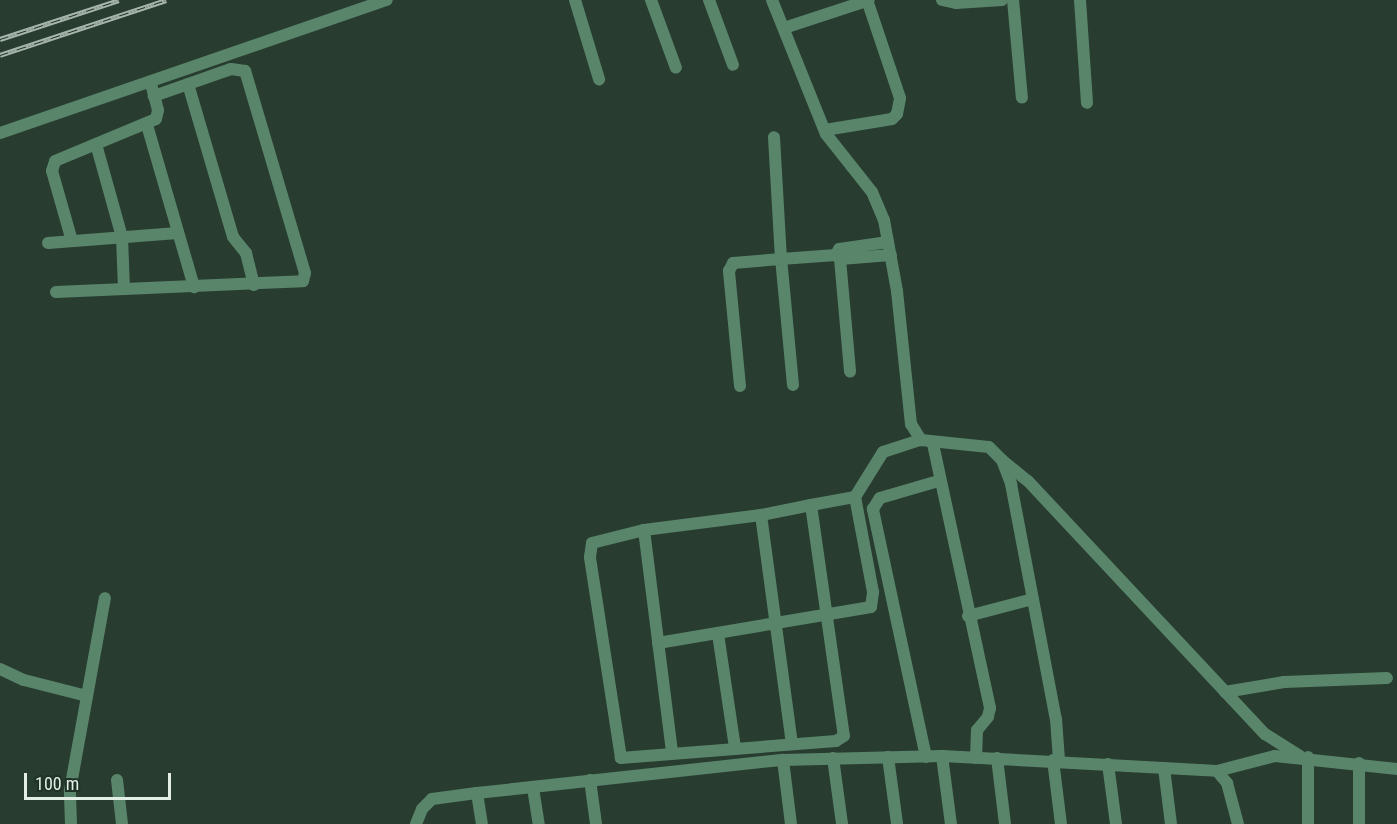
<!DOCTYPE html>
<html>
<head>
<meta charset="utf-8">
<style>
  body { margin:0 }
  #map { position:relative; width:1397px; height:824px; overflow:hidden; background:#283c30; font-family:"Roboto Condensed",sans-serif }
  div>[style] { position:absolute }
  .minor>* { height:12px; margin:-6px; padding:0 6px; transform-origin:6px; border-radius:6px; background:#59856b }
  .rail>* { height:5px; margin-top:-2.5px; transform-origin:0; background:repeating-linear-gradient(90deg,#1e3226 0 9px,#a7b6ad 0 18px); box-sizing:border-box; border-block:2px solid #a7b6ad }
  span { translate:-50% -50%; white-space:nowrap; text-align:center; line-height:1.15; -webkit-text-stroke:6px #1e3226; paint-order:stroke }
  .scale { position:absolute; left:24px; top:773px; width:147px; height:27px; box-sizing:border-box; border:3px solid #e2eee6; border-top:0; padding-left:8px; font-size:18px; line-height:21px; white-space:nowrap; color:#e2eee6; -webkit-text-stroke:4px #1e3226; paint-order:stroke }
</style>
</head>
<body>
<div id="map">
  <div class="minor">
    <div style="left:575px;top:0;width:83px;rotate:73.1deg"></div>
    <div style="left:651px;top:0;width:72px;rotate:69.8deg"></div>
    <div style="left:709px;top:0;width:69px;rotate:69.7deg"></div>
    <div style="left:772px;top:0;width:144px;rotate:68.1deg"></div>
    <div style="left:826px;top:134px;width:74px;rotate:51.6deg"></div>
    <div style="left:872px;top:192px;width:30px;rotate:67deg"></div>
    <div style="left:884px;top:220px;width:72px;rotate:79.6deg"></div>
    <div style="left:897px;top:291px;width:134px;rotate:84deg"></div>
    <div style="left:911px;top:424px;width:19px;rotate:58deg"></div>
    <div style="left:921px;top:440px;width:68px;rotate:5.9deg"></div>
    <div style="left:989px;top:447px;width:18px;rotate:45deg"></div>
    <div style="left:1002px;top:460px;width:26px;rotate:69deg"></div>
    <div style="left:1011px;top:484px;width:239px;rotate:79.2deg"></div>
    <div style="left:1056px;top:719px;width:41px;rotate:85.8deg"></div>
    <div style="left:942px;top:0;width:14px;rotate:12deg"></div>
    <div style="left:956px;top:3px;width:46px;rotate:-3.7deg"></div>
    <div style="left:1013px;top:0;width:98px;rotate:84.8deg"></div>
    <div style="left:1080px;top:0;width:103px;rotate:86.1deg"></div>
    <div style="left:784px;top:28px;width:89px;rotate:-18.2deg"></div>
    <div style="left:188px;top:84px;width:159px;rotate:73.6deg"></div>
    <div style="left:233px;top:237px;width:21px;rotate:51deg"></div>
    <div style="left:246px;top:253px;width:33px;rotate:76deg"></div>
    <div style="left:147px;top:125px;width:169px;rotate:73.8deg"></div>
    <div style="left:825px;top:130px;width:68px;rotate:-9.3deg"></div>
    <div style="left:892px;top:119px;width:7px;rotate:-45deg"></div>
    <div style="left:897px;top:114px;width:16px;rotate:-79deg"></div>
    <div style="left:900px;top:98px;width:103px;rotate:-108.6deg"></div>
    <div style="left:0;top:133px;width:409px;rotate:-19deg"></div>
    <div style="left:96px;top:144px;width:97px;rotate:74.4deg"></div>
    <div style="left:122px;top:237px;width:52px;rotate:87.8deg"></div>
    <div style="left:72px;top:241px;width:73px;rotate:-105.9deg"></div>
    <div style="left:52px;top:171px;width:10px;rotate:-73deg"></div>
    <div style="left:55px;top:161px;width:109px;rotate:-22.6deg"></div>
    <div style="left:156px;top:119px;width:9px;rotate:-77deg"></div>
    <div style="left:158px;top:110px;width:23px;rotate:-105deg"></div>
    <div style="left:888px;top:242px;width:49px;rotate:171.9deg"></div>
    <div style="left:839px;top:249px;width:7px;rotate:117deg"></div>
    <div style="left:836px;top:255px;width:6px;rotate:45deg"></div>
    <div style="left:840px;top:259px;width:51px;rotate:-4.5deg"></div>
    <div style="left:48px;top:243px;width:130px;rotate:-4.4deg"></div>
    <div style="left:840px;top:259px;width:113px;rotate:84.9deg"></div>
    <div style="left:56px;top:292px;width:247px;rotate:-2.5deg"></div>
    <div style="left:303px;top:281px;width:8px;rotate:-76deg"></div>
    <div style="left:305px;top:273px;width:211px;rotate:-106.5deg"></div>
    <div style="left:245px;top:71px;width:14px;rotate:-172deg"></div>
    <div style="left:231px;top:69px;width:82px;rotate:160.7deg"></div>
    <div style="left:793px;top:385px;width:127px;rotate:-95.4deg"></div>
    <div style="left:781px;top:259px;width:55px;rotate:-4.2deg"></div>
    <div style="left:740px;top:386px;width:116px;rotate:-95.5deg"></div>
    <div style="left:729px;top:271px;width:9px;rotate:-63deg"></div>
    <div style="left:733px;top:263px;width:48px;rotate:-4.8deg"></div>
    <div style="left:781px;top:259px;width:122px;rotate:-93.3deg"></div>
    <div style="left:933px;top:444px;width:270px;rotate:77.8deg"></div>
    <div style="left:990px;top:708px;width:9px;rotate:103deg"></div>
    <div style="left:988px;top:717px;width:17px;rotate:130deg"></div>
    <div style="left:977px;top:730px;width:28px;rotate:92deg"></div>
    <div style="left:1003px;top:461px;width:32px;rotate:39deg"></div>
    <div style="left:1028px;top:481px;width:347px;rotate:46.9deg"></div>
    <div style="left:1265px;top:734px;width:41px;rotate:32.2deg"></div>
    <div style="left:811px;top:505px;width:233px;rotate:81.9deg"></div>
    <div style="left:844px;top:736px;width:9px;rotate:148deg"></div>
    <div style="left:836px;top:741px;width:216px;rotate:175.5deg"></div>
    <div style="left:621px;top:758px;width:203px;rotate:-98.8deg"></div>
    <div style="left:590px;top:557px;width:14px;rotate:-82deg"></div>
    <div style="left:592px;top:543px;width:54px;rotate:-14deg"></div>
    <div style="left:644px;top:530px;width:118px;rotate:-7.3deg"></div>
    <div style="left:761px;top:515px;width:51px;rotate:-11.3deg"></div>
    <div style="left:811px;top:505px;width:45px;rotate:-10.3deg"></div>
    <div style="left:855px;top:497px;width:53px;rotate:-58.1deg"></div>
    <div style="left:883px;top:452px;width:40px;rotate:-18deg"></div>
    <div style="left:761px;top:515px;width:231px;rotate:82.3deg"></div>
    <div style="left:644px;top:530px;width:224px;rotate:82.8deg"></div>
    <div style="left:968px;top:616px;width:67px;rotate:-14.7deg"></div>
    <div style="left:718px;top:634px;width:115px;rotate:81.5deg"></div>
    <div style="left:658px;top:643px;width:216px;rotate:-9.6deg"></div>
    <div style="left:871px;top:607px;width:15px;rotate:-82deg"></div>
    <div style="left:873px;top:592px;width:97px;rotate:-100.7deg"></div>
    <div style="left:0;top:669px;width:26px;rotate:25deg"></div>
    <div style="left:24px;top:680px;width:65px;rotate:14.3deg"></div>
    <div style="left:1225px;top:692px;width:60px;rotate:-9.6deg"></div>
    <div style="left:1284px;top:682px;width:103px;rotate:-2.2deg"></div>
    <div style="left:942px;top:756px;width:69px;rotate:82.5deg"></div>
    <div style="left:888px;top:757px;width:68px;rotate:82.3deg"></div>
    <div style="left:926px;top:757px;width:254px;rotate:-102.1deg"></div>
    <div style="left:873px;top:509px;width:13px;rotate:-58deg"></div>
    <div style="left:880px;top:498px;width:60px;rotate:-16.3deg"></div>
    <div style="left:833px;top:758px;width:67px;rotate:82.2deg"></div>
    <div style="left:997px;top:758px;width:66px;rotate:83.1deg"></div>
    <div style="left:783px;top:760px;width:64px;rotate:82.9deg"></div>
    <div style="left:1053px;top:760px;width:64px;rotate:82.9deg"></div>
    <div style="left:1359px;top:763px;width:61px;rotate:90deg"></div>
    <div style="left:1108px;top:764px;width:61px;rotate:82.4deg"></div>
    <div style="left:1164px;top:768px;width:56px;rotate:82.9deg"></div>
    <div style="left:1217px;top:771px;width:60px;rotate:-14.5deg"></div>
    <div style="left:1275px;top:756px;width:123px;rotate:6.1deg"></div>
    <div style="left:117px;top:780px;width:44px;rotate:83.5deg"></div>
    <div style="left:590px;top:780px;width:44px;rotate:82.2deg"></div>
    <div style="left:533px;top:788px;width:36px;rotate:81deg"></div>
    <div style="left:477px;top:793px;width:31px;rotate:81deg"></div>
    <div style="left:71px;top:824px;width:34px;rotate:-92deg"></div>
    <div style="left:70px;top:790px;width:195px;rotate:-79.7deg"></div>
    <div style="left:416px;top:824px;width:16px;rotate:-68deg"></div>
    <div style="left:422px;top:809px;width:14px;rotate:-45deg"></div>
    <div style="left:432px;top:799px;width:45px;rotate:-7.6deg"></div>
    <div style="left:477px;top:793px;width:308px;rotate:-6.2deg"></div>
    <div style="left:783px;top:760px;width:159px;rotate:-1.4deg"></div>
    <div style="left:942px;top:756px;width:275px;rotate:3.1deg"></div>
    <div style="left:1217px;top:771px;width:16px;rotate:50deg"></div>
    <div style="left:1227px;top:783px;width:42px;rotate:75deg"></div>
    <div style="left:1308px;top:824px;width:67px;rotate:-90deg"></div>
  </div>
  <div class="rail">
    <div style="left:0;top:39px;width:125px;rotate:-18.1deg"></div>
    <div style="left:0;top:55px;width:175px;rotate:-18.3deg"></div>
  </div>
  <div class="scale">100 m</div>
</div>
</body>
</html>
